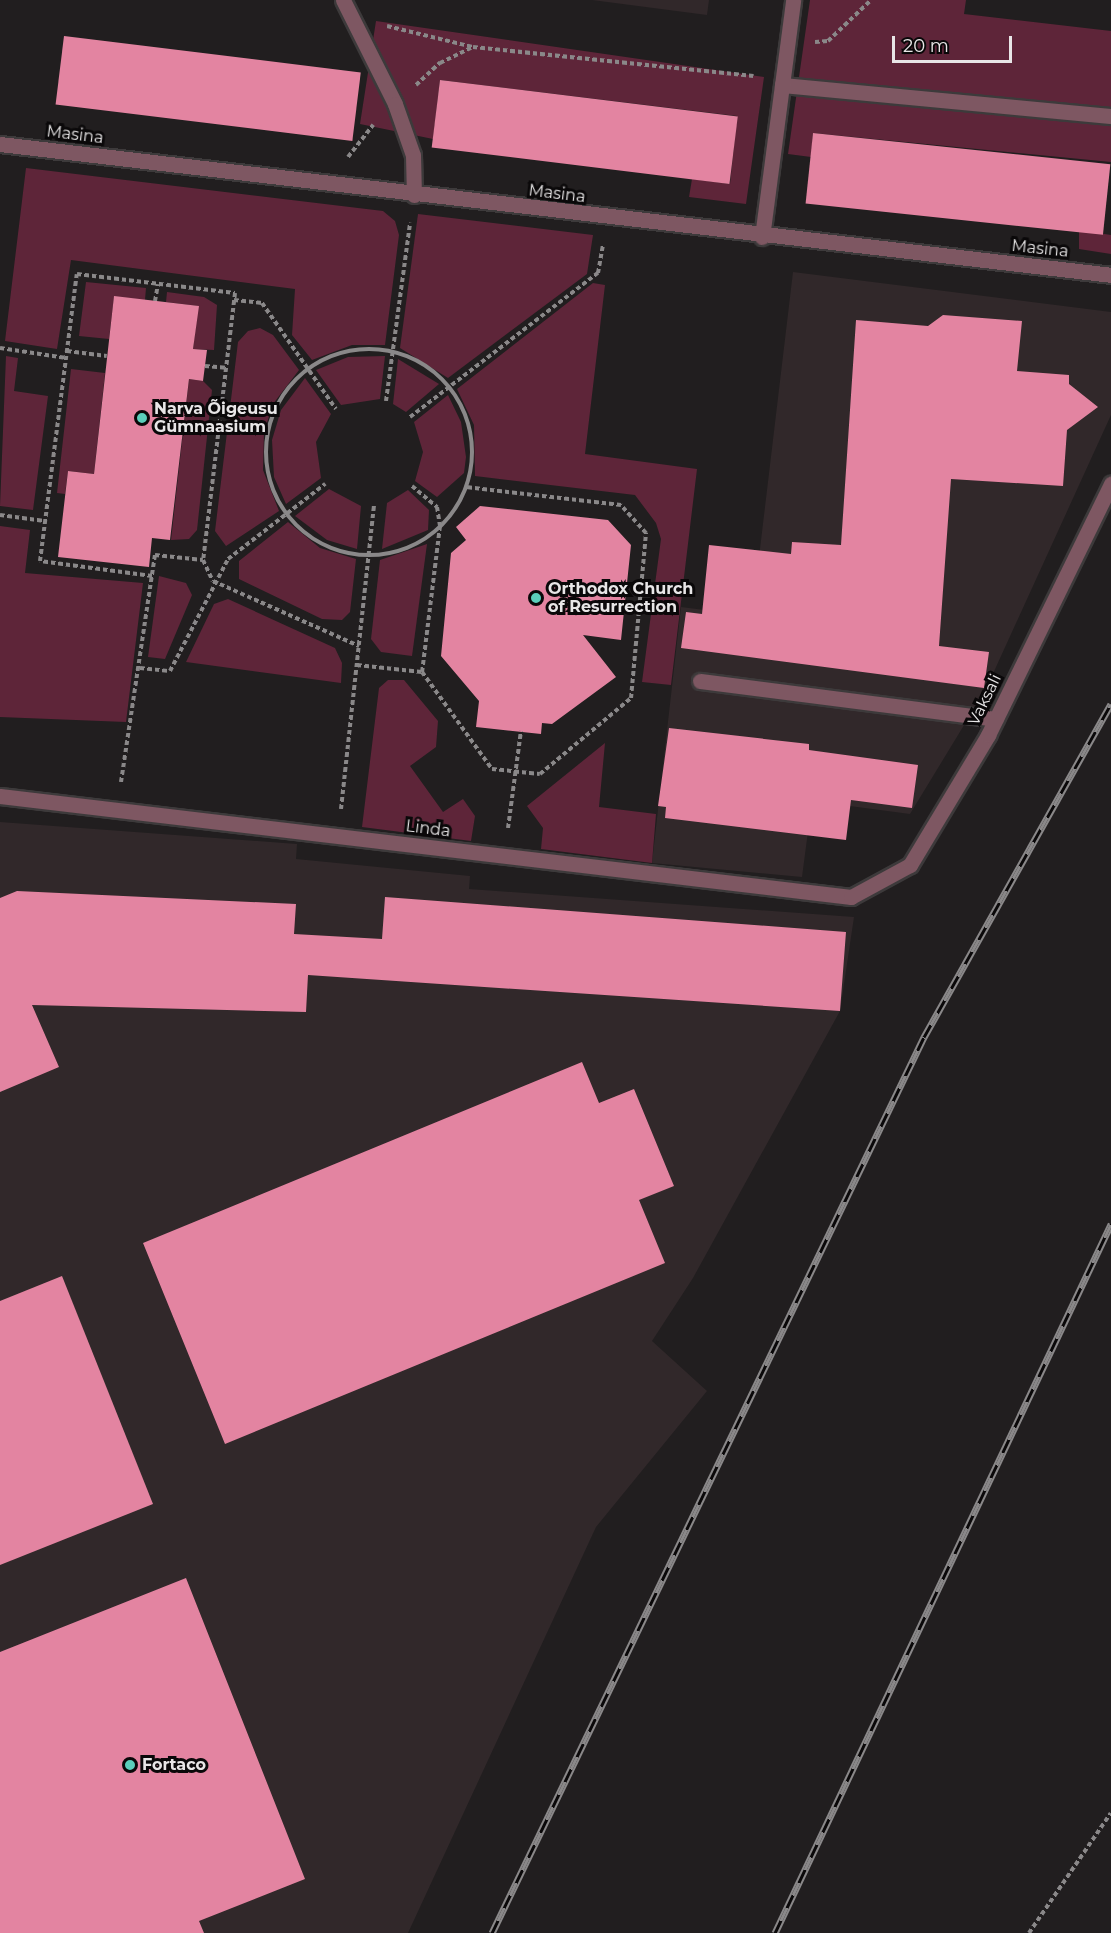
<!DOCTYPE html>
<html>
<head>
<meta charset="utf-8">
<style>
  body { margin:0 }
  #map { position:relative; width:1111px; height:1933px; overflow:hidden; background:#211e1f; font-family:Montserrat,sans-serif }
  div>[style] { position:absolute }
  .built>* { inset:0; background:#31282a }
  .green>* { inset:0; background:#5e2539 }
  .building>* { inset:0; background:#e384a1; transform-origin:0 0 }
  .path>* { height:4px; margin-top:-2px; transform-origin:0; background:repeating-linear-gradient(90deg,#8a8889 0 4.5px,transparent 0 7.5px) }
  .path>.ring { margin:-2px; padding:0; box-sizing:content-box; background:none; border:4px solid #8a8889; border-radius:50% }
  .roads { filter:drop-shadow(2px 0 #3d3a3b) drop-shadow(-2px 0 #3d3a3b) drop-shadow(0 2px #3d3a3b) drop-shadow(0 -2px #3d3a3b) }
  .service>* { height:15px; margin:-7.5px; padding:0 7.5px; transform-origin:7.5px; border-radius:7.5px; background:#7e5762 }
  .minor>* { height:15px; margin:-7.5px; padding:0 7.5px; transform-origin:7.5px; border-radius:7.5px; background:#7e5762 }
  .rail>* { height:7px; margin-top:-3.5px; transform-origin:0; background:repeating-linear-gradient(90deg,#0a0809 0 14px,#8a8889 0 28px); box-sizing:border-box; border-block:2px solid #8a8889 }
  .dots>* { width:16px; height:16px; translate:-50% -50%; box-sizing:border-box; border:3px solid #0a0809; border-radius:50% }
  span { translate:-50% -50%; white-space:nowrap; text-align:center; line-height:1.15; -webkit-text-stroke:6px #0a0809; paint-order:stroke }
  .street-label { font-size:16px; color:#e8e6e7 }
  .poi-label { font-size:16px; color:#e8e6e7; font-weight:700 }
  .left { translate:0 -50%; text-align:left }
  .scale { position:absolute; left:892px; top:36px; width:120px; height:27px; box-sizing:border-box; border:3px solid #e8e6e7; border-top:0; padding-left:8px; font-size:18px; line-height:21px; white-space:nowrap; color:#e8e6e7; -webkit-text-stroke:4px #0a0809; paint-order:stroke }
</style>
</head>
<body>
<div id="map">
  <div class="built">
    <div style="clip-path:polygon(592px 0,709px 0,707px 15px)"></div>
    <div style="clip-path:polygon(793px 272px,1111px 312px,1111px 415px,986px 689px,910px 814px,812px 801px,802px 877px,652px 863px,681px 607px,752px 616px)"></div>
    <div style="clip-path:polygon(0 822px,297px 844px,296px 859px,470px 876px,469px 889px,854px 917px,840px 1011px,693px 1278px,652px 1341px,707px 1391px,596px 1527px,408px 1933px,0 1933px)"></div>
  </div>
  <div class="green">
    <div style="clip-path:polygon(810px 0,966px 0,964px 14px,1111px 31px,1111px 162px,813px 133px,811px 157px,788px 154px)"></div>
    <div style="clip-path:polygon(376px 21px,764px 77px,746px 204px,689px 197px,692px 179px,730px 184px,737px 116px,440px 80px,433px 139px,360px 124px)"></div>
    <div style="clip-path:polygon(26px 168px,383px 211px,395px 221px,399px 235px,385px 345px,352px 345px,312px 360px,292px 335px,295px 289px,71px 260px,57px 349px,5px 341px)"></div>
    <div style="clip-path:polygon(418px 214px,593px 235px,587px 274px,448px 378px,400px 348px)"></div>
    <div style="clip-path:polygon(1079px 230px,1111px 235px,1111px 254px,1079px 249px)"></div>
    <div style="clip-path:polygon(86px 282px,146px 288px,145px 300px,114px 297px,109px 339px,79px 336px)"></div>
    <div style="clip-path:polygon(593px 283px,605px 285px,585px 454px,697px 469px,671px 685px,642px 682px,661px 539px,656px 523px,635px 495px,475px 476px,474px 425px,457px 389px)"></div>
    <div style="clip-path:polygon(167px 292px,204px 297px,217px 305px,214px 350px,193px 349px,198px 306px,166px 302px)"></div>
    <div style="clip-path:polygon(260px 328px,273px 335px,299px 370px,273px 404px,264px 432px,263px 470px,279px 511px,226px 546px,215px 531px,238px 342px,248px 331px)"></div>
    <div style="clip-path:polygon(6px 356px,18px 358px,14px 391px,48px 396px,33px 510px,0 506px)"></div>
    <div style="clip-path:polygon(385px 356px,380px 399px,341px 405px,316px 370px,348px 357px)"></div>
    <div style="clip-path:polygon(398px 359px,439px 384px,406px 412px,393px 404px)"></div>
    <div style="clip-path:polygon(71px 369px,105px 373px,94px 474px,68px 471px,65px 494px,57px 493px)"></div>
    <div style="clip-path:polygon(305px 378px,331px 414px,316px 442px,321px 478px,286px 504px,274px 477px,272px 440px,281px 410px)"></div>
    <div style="clip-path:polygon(189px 379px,203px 381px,212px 390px,197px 530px,189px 539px,171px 540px)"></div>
    <div style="clip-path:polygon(448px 395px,461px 422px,466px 457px,464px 473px,437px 497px,415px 481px,423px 452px,414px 422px)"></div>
    <div style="clip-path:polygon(329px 489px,361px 506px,357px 549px,327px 540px,295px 516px)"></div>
    <div style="clip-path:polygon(408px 490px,429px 510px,428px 530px,382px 549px,387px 503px)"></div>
    <div style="clip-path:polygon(288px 522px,320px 548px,356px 559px,350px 612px,342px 620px,322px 619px,239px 579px,239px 561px)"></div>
    <div style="clip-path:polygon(0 526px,30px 530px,25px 573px,143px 583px,126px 722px,0 717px)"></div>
    <div style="clip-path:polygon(427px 544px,412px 656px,381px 652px,371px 639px,380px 560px)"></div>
    <div style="clip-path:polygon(159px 576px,186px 583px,192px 595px,165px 659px,148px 657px)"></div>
    <div style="clip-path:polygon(228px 599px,335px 648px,342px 663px,341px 683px,186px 662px,214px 604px)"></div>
    <div style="clip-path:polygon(388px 680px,404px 680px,438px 721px,436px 747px,410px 766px,443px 812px,463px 799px,475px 816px,471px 841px,362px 827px,379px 688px)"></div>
    <div style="clip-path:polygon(605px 743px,599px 807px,656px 814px,652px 863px,541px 849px,543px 828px,527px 806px)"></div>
  </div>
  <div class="building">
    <div style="left:64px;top:36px;width:299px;height:69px;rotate:7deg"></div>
    <div style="left:440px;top:80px;width:300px;height:68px;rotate:7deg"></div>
    <div style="left:813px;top:133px;width:299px;height:71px;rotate:6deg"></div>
    <div style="clip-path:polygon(114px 296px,199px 306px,193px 349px,207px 350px,203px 381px,189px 379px,170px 540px,152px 538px,149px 567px,58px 557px,68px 471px,94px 474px)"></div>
    <div style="clip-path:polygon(943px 315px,1022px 321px,1017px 371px,1069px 375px,1069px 384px,1098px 407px,1067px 430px,1063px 486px,951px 479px,939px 646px,989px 652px,984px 688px,681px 648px,686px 612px,702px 614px,709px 545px,791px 554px,792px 542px,841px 545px,856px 320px,928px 326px)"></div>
    <div style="clip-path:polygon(480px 506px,608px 520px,631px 545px,621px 640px,583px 635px,616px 677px,552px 724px,542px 723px,541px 734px,476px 727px,479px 701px,441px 656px,451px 553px,466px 540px,456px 527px)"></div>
    <div style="clip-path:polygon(669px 728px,809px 744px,809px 750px,918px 765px,912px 808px,851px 800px,846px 840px,665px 818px,666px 807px,658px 806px)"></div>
    <div style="clip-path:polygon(17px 891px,296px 904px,294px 934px,382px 939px,385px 897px,846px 932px,840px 1011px,308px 975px,306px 1012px,32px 1005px,59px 1067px,0 1092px,0 898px)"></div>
    <div style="clip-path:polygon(582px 1062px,599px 1103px,634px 1089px,674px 1186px,639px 1200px,665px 1263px,225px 1444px,143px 1243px)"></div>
    <div style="clip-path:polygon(62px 1276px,153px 1504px,0 1565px,0 1301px)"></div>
    <div style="clip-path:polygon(186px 1578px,305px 1879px,199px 1921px,204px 1933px,0 1933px,0 1652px)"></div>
  </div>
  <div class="path">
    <div style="left:387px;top:26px;width:89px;rotate:13.7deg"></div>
    <div style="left:815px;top:42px;width:13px;rotate:-4deg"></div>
    <div style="left:828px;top:41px;width:59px;rotate:-43.6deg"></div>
    <div style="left:416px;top:85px;width:33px;rotate:-43deg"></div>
    <div style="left:440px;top:63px;width:37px;rotate:-26deg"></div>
    <div style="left:473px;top:47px;width:282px;rotate:5.9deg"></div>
    <div style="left:348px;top:157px;width:41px;rotate:-52deg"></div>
    <div style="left:234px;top:300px;width:28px;rotate:6deg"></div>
    <div style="left:262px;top:303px;width:129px;rotate:55.1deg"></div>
    <div style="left:155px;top:301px;width:17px;rotate:-80deg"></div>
    <div style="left:0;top:348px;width:67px;rotate:8.6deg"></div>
    <div class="ring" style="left:266px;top:349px;width:202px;height:202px"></div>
    <div style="left:67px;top:351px;width:40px;rotate:7.1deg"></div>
    <div style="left:205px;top:366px;width:21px;rotate:5deg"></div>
    <div style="left:386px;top:401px;width:180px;rotate:-82.3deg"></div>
    <div style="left:410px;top:417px;width:237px;rotate:-37.5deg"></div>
    <div style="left:598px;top:273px;width:29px;rotate:-80deg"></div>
    <div style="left:412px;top:486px;width:33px;rotate:40deg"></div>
    <div style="left:437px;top:507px;width:19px;rotate:81deg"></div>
    <div style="left:440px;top:526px;width:147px;rotate:97deg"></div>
    <div style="left:422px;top:672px;width:120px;rotate:54.2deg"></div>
    <div style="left:492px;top:769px;width:48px;rotate:5.9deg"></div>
    <div style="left:540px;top:774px;width:119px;rotate:-39.9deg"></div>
    <div style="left:631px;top:698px;width:166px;rotate:-84.8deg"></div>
    <div style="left:646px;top:533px;width:38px;rotate:-132deg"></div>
    <div style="left:621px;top:505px;width:156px;rotate:-173.4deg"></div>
    <div style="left:0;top:515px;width:45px;rotate:7.6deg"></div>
    <div style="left:152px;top:576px;width:113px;rotate:-172.4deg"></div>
    <div style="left:40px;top:561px;width:289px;rotate:-82.7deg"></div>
    <div style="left:77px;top:274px;width:159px;rotate:6.9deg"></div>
    <div style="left:235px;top:293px;width:269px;rotate:96.8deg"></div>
    <div style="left:357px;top:665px;width:65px;rotate:6.1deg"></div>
    <div style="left:140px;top:668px;width:30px;rotate:6deg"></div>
    <div style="left:170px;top:671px;width:126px;rotate:-62.6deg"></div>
    <div style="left:228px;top:559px;width:123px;rotate:-37.7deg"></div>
    <div style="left:121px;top:782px;width:230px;rotate:-81.5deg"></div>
    <div style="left:155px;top:555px;width:48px;rotate:5.9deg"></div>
    <div style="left:203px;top:560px;width:23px;rotate:65deg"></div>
    <div style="left:213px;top:581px;width:160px;rotate:24deg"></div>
    <div style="left:341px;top:809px;width:305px;rotate:-83.8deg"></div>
    <div style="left:508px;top:828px;width:98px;rotate:-82.4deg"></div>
    <div style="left:1029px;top:1933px;width:145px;rotate:-55.7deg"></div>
  </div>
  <div class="roads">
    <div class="service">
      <div style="left:343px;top:0;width:116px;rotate:63.4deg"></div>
      <div style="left:395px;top:104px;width:54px;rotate:70.6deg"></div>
      <div style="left:413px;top:155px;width:40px;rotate:88.6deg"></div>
      <div style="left:782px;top:85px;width:330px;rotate:5.4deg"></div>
      <div style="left:762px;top:237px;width:239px;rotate:-82.5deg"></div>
      <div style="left:700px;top:681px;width:298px;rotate:7.3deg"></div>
    </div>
    <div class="minor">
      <div style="left:0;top:144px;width:1119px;rotate:6.72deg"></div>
      <div style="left:0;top:796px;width:857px;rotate:6.77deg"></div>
      <div style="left:851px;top:897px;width:67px;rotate:-28.5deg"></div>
      <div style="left:910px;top:865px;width:152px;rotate:-59deg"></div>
      <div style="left:988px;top:735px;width:280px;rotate:-63.9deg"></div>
    </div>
  </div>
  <div class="rail">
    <div style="left:492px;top:1933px;width:995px;rotate:-64.26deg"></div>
    <div style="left:924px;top:1037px;width:382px;rotate:-60.7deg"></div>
    <div style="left:775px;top:1933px;width:785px;rotate:-64.64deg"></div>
  </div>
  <div class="dots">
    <div style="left:142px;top:418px;background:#5bcebb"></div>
    <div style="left:536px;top:598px;background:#5bcebb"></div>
    <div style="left:130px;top:1765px;background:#5bcebb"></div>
  </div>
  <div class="street-label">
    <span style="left:75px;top:135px;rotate:7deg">Masina</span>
    <span style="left:557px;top:194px;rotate:7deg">Masina</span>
    <span style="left:1040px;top:249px;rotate:6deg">Masina</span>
    <span style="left:985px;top:700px;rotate:-64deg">Vaksali</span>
    <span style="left:428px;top:829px;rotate:7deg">Linda</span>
  </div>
  <div class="poi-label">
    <span class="left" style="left:154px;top:418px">Narva Õigeusu<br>Gümnaasium</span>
    <span class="left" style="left:548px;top:598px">Orthodox Church<br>of Resurrection</span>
    <span class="left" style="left:142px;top:1765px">Fortaco</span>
  </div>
  <div class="scale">20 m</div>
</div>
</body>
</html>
